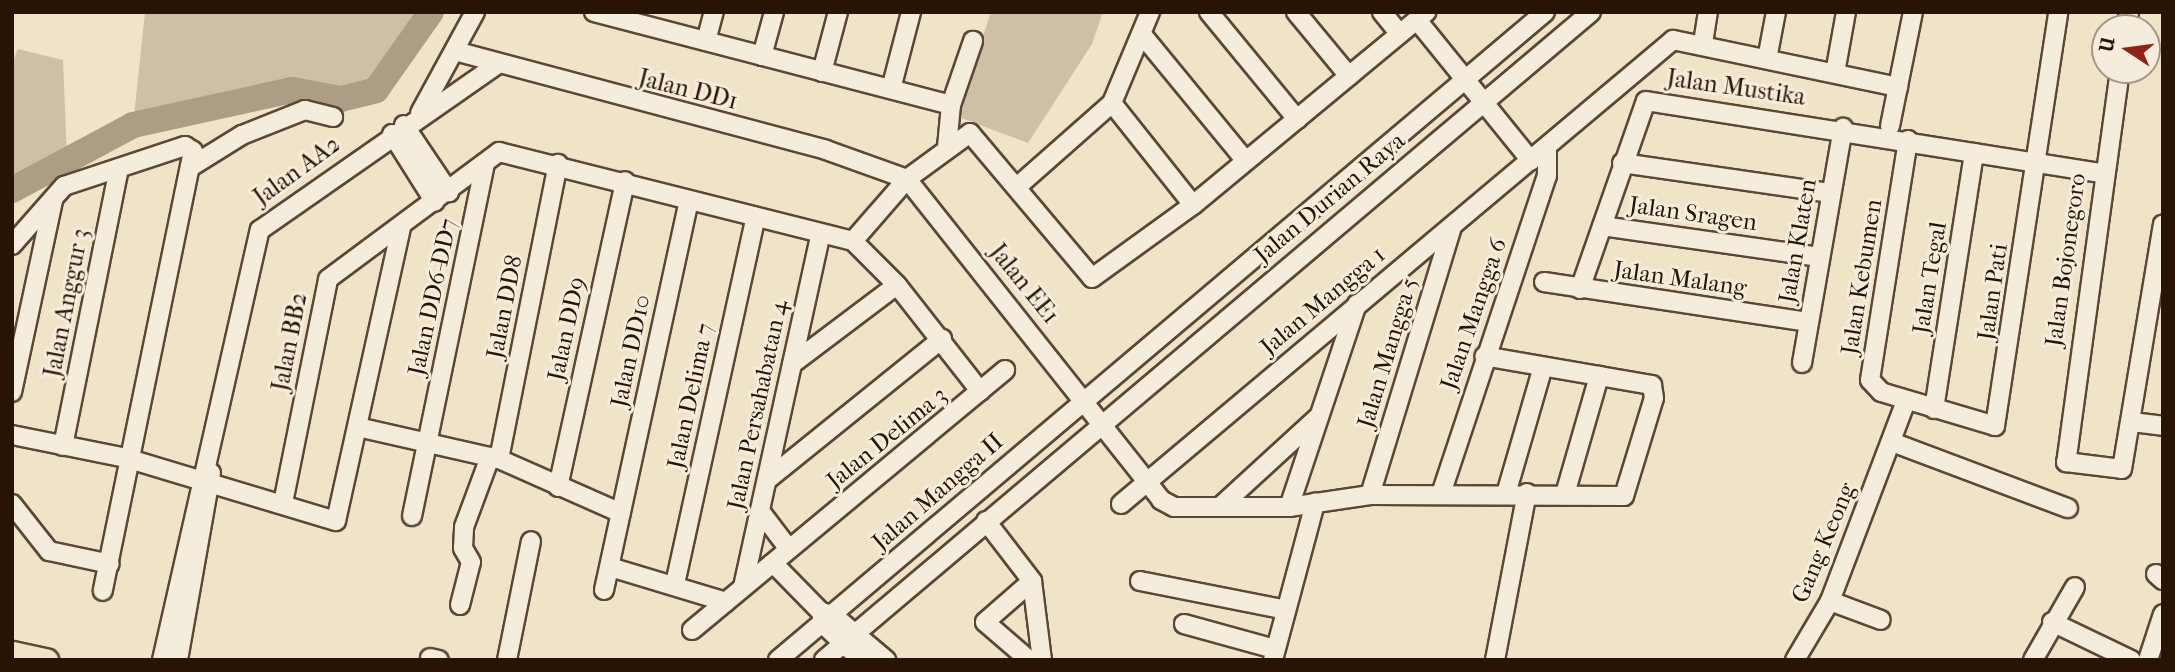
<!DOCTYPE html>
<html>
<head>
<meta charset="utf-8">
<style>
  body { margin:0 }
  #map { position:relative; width:2175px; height:672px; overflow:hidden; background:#f0e4c8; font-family:"IM FELL French Canon",serif }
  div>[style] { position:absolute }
  .green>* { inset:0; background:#cec0a7 }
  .river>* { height:26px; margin:-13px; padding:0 13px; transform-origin:13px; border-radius:13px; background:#ac9d85 }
  .roads { filter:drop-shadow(2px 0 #5b4735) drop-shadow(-2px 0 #5b4735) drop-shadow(0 2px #5b4735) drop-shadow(0 -2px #5b4735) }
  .minor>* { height:18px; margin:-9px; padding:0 9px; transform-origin:9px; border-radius:9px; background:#f5eddb }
  .major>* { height:23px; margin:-11.5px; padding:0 11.5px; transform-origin:11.5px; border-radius:11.5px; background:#f0e4c8 }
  span { translate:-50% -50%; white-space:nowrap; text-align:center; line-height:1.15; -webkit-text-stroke:6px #f5eddb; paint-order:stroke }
  .street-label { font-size:24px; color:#291304 }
  .frame { position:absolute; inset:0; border:14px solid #291304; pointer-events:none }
  .north { position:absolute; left:2091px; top:14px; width:70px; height:70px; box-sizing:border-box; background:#f5eddb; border:2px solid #a39685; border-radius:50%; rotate:283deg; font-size:19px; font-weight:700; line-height:28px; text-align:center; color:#291304 }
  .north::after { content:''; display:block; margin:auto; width:24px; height:32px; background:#8f2418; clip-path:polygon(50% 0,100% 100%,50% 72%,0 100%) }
</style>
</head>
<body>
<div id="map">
  <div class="green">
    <div style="clip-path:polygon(145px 12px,430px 12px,376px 90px,341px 99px,292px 90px,133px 125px)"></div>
    <div style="clip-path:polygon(991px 12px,1103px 12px,1092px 44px,1028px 143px,956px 116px)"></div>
    <div style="clip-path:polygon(18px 49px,63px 60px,67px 158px,17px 183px,12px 177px,12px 63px)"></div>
  </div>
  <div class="river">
    <div style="left:12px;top:190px;width:137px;rotate:-28.2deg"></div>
    <div style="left:133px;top:125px;width:163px;rotate:-12.4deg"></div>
    <div style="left:292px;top:90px;width:50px;rotate:10.4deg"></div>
    <div style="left:341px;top:99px;width:36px;rotate:-14deg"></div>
    <div style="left:376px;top:90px;width:95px;rotate:-54.8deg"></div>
  </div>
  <div class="roads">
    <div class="minor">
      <div style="left:594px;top:12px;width:369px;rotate:14.6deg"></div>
      <div style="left:1209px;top:12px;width:139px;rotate:50.6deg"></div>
      <div style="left:1296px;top:12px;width:83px;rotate:50.4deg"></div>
      <div style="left:1382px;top:12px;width:28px;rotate:51deg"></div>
      <div style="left:1417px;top:20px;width:181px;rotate:51deg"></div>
      <div style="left:2126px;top:28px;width:16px;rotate:-79deg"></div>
      <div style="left:1144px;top:37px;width:159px;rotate:50.6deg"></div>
      <div style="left:706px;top:41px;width:30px;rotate:-75deg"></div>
      <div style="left:1703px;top:43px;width:31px;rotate:-81deg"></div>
      <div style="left:455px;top:51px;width:384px;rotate:14.9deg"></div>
      <div style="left:826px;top:150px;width:86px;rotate:19.7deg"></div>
      <div style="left:907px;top:179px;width:409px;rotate:51.6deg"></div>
      <div style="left:1161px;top:500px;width:15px;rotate:28deg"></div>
      <div style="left:1174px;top:507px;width:115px"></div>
      <div style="left:1289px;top:507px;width:82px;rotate:-8.4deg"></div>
      <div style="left:1370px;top:495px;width:254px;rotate:0.2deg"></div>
      <div style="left:1624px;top:496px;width:102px;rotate:-73deg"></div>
      <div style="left:1654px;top:398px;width:13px;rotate:-99deg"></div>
      <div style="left:1652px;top:385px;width:170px;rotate:-170.2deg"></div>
      <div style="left:762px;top:56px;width:46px;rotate:-74.7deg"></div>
      <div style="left:1767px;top:59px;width:48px;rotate:-79.2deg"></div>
      <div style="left:2120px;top:70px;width:396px;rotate:97.8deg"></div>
      <div style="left:2066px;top:462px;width:56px;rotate:7.1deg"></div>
      <div style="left:2122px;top:469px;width:248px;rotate:-80.5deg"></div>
      <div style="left:822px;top:72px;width:62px;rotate:-75.1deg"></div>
      <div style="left:1835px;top:73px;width:62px;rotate:-79.8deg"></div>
      <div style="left:891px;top:89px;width:80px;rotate:-75.4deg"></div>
      <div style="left:1112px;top:103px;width:130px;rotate:51.5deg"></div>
      <div style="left:420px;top:113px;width:115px;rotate:-61.4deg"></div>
      <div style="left:404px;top:125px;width:81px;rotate:56.1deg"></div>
      <div style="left:1890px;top:126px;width:116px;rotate:-78.6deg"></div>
      <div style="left:392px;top:134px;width:80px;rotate:57.7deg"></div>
      <div style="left:1908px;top:140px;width:243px;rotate:99deg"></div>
      <div style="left:1870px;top:380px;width:16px;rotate:47deg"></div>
      <div style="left:1881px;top:392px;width:119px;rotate:16.6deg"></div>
      <div style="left:1995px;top:426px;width:419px;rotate:-81.3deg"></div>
      <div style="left:947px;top:147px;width:42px;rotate:-84.6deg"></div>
      <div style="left:951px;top:105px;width:68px;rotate:-71deg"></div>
      <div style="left:1622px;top:163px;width:211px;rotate:8.2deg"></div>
      <div style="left:192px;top:166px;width:59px;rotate:-31.8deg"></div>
      <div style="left:242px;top:135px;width:68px;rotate:-21.6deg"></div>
      <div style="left:305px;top:110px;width:29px;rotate:14deg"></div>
      <div style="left:1018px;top:186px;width:125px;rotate:-41.4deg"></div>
      <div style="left:1112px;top:103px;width:99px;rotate:-67.3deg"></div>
      <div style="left:1602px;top:226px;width:220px;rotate:8.1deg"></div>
      <div style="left:853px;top:241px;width:62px;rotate:45deg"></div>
      <div style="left:897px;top:285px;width:135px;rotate:51.9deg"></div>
      <div style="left:12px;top:245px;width:79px;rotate:-48.6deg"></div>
      <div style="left:64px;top:186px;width:127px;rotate:-18.3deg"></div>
      <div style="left:185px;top:146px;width:9px;rotate:32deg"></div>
      <div style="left:193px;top:151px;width:449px;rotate:101.6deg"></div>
      <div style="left:1544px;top:282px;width:268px;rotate:8.6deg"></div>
      <div style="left:1580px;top:289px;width:199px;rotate:-70.7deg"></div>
      <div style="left:1646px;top:101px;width:463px;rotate:9deg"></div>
      <div style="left:1802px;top:363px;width:239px;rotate:-80.1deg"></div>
      <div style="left:792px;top:364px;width:131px;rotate:-37deg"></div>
      <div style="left:12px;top:392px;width:196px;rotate:-77.9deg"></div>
      <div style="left:1934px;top:409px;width:259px;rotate:-81.1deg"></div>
      <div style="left:2132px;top:422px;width:31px;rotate:7deg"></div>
      <div style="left:362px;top:428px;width:140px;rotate:12.8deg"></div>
      <div style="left:499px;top:459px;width:133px;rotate:23.9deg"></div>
      <div style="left:12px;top:435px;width:116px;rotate:11.4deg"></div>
      <div style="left:126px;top:458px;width:219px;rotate:16.7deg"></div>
      <div style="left:336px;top:521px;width:300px;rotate:-77.5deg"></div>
      <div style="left:1892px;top:442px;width:188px;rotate:20.6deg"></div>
      <div style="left:63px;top:446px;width:283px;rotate:-78.6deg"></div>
      <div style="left:499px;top:459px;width:301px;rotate:-78.7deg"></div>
      <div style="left:767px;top:480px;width:225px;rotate:-38.9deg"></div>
      <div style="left:558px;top:487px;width:313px;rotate:-77.6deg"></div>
      <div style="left:1441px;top:494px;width:335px;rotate:-71.6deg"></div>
      <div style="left:1547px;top:176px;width:28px;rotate:-90deg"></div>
      <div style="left:1506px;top:494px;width:132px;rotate:-73.8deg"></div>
      <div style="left:1565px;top:494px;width:123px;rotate:-73.9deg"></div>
      <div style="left:1370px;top:495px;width:281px;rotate:-73deg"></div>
      <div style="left:283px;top:503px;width:228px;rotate:-78.6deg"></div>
      <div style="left:328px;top:279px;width:213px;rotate:-36.6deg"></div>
      <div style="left:499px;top:152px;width:365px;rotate:14.1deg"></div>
      <div style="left:853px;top:241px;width:82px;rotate:-48.9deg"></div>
      <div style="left:907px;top:179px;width:78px;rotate:-36.1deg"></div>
      <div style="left:970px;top:133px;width:189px;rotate:49.9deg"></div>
      <div style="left:1092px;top:278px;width:125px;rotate:-35.9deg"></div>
      <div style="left:1193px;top:205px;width:303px;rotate:-39.6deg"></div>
      <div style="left:12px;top:504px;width:60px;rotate:51.8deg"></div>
      <div style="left:49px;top:551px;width:62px;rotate:12deg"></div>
      <div style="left:1121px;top:504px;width:721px;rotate:-40.05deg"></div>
      <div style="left:1673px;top:40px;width:230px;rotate:11.8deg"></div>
      <div style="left:1221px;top:506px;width:130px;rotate:-42.5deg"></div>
      <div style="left:1289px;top:507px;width:214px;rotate:-71.5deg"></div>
      <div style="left:760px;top:511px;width:48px;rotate:52.7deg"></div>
      <div style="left:412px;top:516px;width:359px;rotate:-78.3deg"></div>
      <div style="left:986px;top:521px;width:76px;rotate:52.5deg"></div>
      <div style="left:1032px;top:581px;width:80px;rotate:82.8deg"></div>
      <div style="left:773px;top:563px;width:69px;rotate:45.6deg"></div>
      <div style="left:821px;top:612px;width:12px;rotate:14deg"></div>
      <div style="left:833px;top:615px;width:70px;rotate:40.3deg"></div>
      <div style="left:610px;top:567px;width:121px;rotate:16.8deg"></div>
      <div style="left:2156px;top:574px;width:9px;rotate:41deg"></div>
      <div style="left:1140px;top:581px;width:149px;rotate:11.2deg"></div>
      <div style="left:675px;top:584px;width:376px;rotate:-77.6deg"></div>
      <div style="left:743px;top:587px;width:362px;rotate:-77.6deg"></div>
      <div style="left:604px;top:590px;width:399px;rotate:-77.7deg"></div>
      <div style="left:1830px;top:601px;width:54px;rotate:20.4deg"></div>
      <div style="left:460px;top:605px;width:44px;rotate:-75.7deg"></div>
      <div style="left:471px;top:562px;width:16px;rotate:-120deg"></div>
      <div style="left:463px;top:548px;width:21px;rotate:-87deg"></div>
      <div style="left:464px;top:527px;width:75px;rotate:-69.6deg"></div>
      <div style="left:821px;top:612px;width:13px;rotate:77deg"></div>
      <div style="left:824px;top:625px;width:51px;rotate:43.4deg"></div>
      <div style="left:2052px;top:622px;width:88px;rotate:25.7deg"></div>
      <div style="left:1184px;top:624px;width:94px;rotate:15.4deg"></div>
      <div style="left:692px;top:630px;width:407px;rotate:-39.7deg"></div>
      <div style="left:430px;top:658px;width:9px;rotate:13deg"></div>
      <div style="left:162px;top:660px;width:441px;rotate:-77.2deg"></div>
      <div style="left:260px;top:230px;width:287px;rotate:-34.9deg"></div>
      <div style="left:178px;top:660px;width:190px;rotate:-80deg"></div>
      <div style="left:507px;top:660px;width:121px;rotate:-78.6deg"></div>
      <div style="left:778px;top:660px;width:1004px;rotate:-40.19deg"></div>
      <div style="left:824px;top:660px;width:1004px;rotate:-40.19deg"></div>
      <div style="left:1029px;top:660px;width:58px;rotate:-139.2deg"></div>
      <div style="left:985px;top:622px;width:62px;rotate:-41.1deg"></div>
      <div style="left:1273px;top:660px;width:163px;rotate:-75deg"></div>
      <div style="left:1495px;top:660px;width:170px;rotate:-79.2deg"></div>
      <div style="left:1795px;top:660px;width:69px;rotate:-59.3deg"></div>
      <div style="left:1830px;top:601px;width:214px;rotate:-69.2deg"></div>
      <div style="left:2033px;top:660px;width:84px;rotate:-60.1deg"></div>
      <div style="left:2148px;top:660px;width:48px;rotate:-71.9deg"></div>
    </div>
    <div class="major">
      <div style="left:12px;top:653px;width:35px;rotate:12deg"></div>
    </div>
  </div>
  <div class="street-label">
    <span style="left:1736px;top:88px;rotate:8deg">Jalan Mustika</span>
    <span style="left:688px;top:90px;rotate:14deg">Jalan DD1</span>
    <span style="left:297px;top:171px;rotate:-36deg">Jalan AA2</span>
    <span style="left:1330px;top:198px;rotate:-40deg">Jalan Durian Raya</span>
    <span style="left:1693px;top:214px;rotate:8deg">Jalan Sragen</span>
    <span style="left:1798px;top:241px;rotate:-80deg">Jalan Klaten</span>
    <span style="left:2066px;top:260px;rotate:-82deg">Jalan Bojonegoro</span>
    <span style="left:1862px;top:277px;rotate:-81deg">Jalan Kebumen</span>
    <span style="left:1930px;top:278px;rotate:-81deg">Jalan Tegal</span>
    <span style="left:1680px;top:279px;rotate:8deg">Jalan Malang</span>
    <span style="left:1024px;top:284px;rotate:51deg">Jalan EE1</span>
    <span style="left:1993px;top:292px;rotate:-82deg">Jalan Pati</span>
    <span style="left:433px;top:297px;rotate:-78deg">Jalan DD6-DD7</span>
    <span style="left:1323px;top:301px;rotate:-40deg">Jalan Mangga 1</span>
    <span style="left:67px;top:303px;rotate:-79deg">Jalan Anggur 3</span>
    <span style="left:505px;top:307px;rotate:-79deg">Jalan DD8</span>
    <span style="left:1474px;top:314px;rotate:-71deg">Jalan Mangga 6</span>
    <span style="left:567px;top:329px;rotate:-78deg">Jalan DD9</span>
    <span style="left:290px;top:342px;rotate:-79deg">Jalan BB2</span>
    <span style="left:631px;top:351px;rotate:-78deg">Jalan DD10</span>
    <span style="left:1388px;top:353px;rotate:-73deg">Jalan Mangga 5</span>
    <span style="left:691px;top:396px;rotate:-78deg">Jalan Delima 7</span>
    <span style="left:758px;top:405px;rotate:-78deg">Jalan Persahabatan 4</span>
    <span style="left:887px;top:438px;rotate:-39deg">Jalan Delima 3</span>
    <span style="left:938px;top:492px;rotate:-41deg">Jalan Mangga II</span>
    <span style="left:1824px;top:543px;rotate:-67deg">Gang Keong</span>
  </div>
  <div class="frame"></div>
  <div class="north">U</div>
</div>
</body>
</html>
